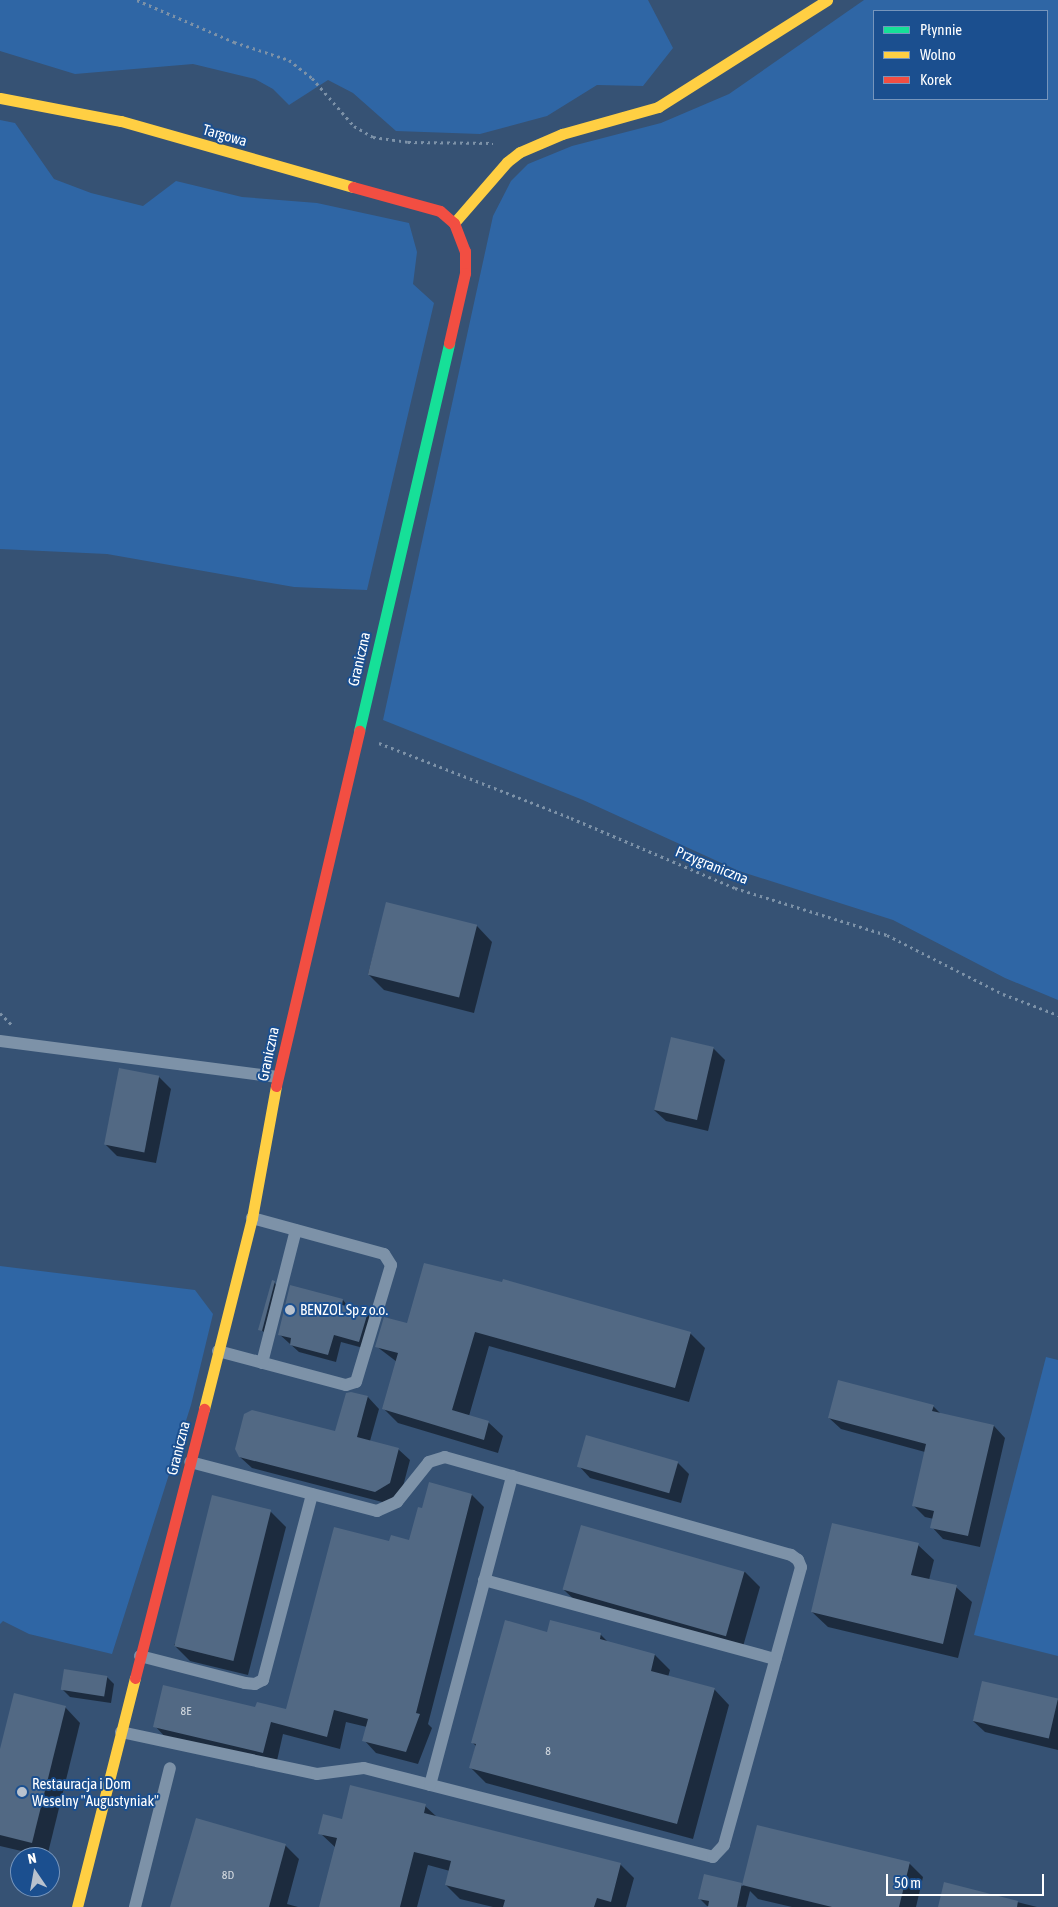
<!DOCTYPE html>
<html>
<head>
<meta charset="utf-8">
<style>
  body { margin:0 }
  #map { position:relative; width:1058px; height:1907px; overflow:hidden; background:#365274; font-family:"Asap Condensed",sans-serif }
  div>[style] { position:absolute }
  .green>* { inset:0; background:#2f66a5 }
  .shadow>* { inset:0; background:#0007 }
  .building>* { inset:0; background:#526984; transform-origin:0 0 }
  .path>* { height:3px; margin-top:-1.5px; transform-origin:0; background:repeating-linear-gradient(90deg,#7d92a8 0 2.5px,transparent 0 6.5px) }
  .lane>* { height:12px; margin:-6px; padding:0 6px; transform-origin:6px; border-radius:6px; background:#7d92a8 }
  .fast>* { height:11px; margin:-5.5px; padding:0 5.5px; transform-origin:5.5px; border-radius:5.5px; background:#16e098 }
  .slow>* { height:11px; margin:-5.5px; padding:0 5.5px; transform-origin:5.5px; border-radius:5.5px; background:#ffcf43 }
  .jam>* { height:11px; margin:-5.5px; padding:0 5.5px; transform-origin:5.5px; border-radius:5.5px; background:#f24e42 }
  .dots>* { width:14px; height:14px; translate:-50% -50%; box-sizing:border-box; border:2px solid #1b4f8f; border-radius:50% }
  span { translate:-50% -50%; white-space:nowrap; text-align:center; line-height:1.15; -webkit-text-stroke:4px #1b4f8f; paint-order:stroke }
  .number-label { font-size:12px; color:#d4dae0 }
  .number-label span { -webkit-text-stroke-width:0 }
  .street-label { font-size:15px; color:#fff }
  .poi-label { font-size:15px; color:#fff }
  .left { translate:0 -50%; text-align:left }
  .legend { position:absolute; left:873px; top:10px; width:175px; height:90px; box-sizing:border-box; background:#1b4f8f; border:1px solid #7695bc; margin:0; padding:6px 9px; list-style:none; font-size:15px; color:#fff }
  .legend li { display:flex; align-items:center; gap:10px; height:25px }
  .legend b { width:25px; border:1px solid #7695bc }
  .north { position:absolute; left:10px; top:1847px; width:50px; height:50px; box-sizing:border-box; background:#1b4f8f; border:1px solid #7695bc; border-radius:50%; rotate:348deg; font-size:14px; font-weight:700; line-height:20px; text-align:center; color:#fff }
  .north::after { content:''; display:block; margin:auto; width:18px; height:22px; background:#b9c2ce; clip-path:polygon(50% 0,100% 100%,50% 72%,0 100%) }
  .scale { position:absolute; left:886px; top:1874px; width:158px; height:22px; box-sizing:border-box; border:2px solid #fff; border-top:0; padding-left:6px; font-size:15px; line-height:18px; white-space:nowrap; color:#fff; -webkit-text-stroke:4px #1b4f8f; paint-order:stroke }
</style>
</head>
<body>
<div id="map">
  <div class="green">
    <div style="clip-path:polygon(0 0,648px 0,673px 48px,643px 86px,597px 85px,547px 116px,480px 134px,396px 131px,353px 93px,328px 80px,289px 105px,273px 89px,255px 79px,193px 64px,75px 74px,0 51px)"></div>
    <div style="clip-path:polygon(evenodd,864px 0,1058px 0,1058px 1000px,1005px 978px,893px 920px,739px 871px,583px 800px,383px 720px,493px 216px,511px 181px,528px 164px,572px 146px,661px 123px,729px 94px,864px 0,874px 11px,1047px 11px,1047px 99px,874px 99px,874px 11px)"></div>
    <div style="clip-path:polygon(0 120px,15px 123px,54px 179px,91px 193px,143px 206px,176px 181px,242px 197px,317px 203px,409px 223px,417px 252px,413px 284px,434px 303px,367px 590px,294px 587px,107px 554px,0 549px)"></div>
    <div style="clip-path:polygon(0 1266px,195px 1290px,213px 1314px,191px 1405px,112px 1654px,29px 1634px,3px 1621px,0 1624px)"></div>
    <div style="clip-path:polygon(1046px 1357px,1058px 1360px,1058px 1656px,974px 1635px)"></div>
  </div>
  <div class="shadow">
    <div style="clip-path:polygon(387px 903px,477px 926px,492px 942px,474px 1013px,384px 990px,368px 974px)"></div>
    <div style="clip-path:polygon(713px 1048px,725px 1060px,708px 1131px,666px 1121px,654px 1110px)"></div>
    <div style="clip-path:polygon(120px 1070px,159px 1077px,171px 1089px,156px 1163px,117px 1156px,106px 1145px)"></div>
    <div style="clip-path:polygon(274px 1282px,277px 1286px,265px 1333px,260px 1329px)"></div>
    <div style="clip-path:polygon(343px 1300px,350px 1309px,368px 1314px,375px 1321px,367px 1349px,341px 1342px,336px 1362px,299px 1352px,279px 1334px)"></div>
    <div style="clip-path:polygon(408px 1325px,690px 1333px,705px 1348px,689px 1402px,489px 1346px,469px 1416px,488px 1422px,503px 1436px,498px 1453px,398px 1423px,384px 1409px,397px 1362px,376px 1346px)"></div>
    <div style="clip-path:polygon(347px 1394px,368px 1397px,379px 1409px,370px 1441px,398px 1449px,410px 1460px,401px 1494px,386px 1503px,252px 1468px,240px 1457px,336px 1433px)"></div>
    <div style="clip-path:polygon(933px 1406px,941px 1414px,994px 1426px,1005px 1438px,980px 1547px,943px 1539px,932px 1527px,934px 1519px,925px 1517px,913px 1505px,925px 1452px,841px 1429px,829px 1418px)"></div>
    <div style="clip-path:polygon(677px 1462px,689px 1474px,681px 1503px,590px 1478px,579px 1466px)"></div>
    <div style="clip-path:polygon(472px 1495px,484px 1507px,428px 1724px,432px 1728px,418px 1764px,376px 1753px,364px 1740px,367px 1727px,346px 1722px,340px 1749px,283px 1734px,276px 1765px,167px 1739px,155px 1726px,256px 1709px,287px 1711px,390px 1543px,410px 1542px,423px 1510px)"></div>
    <div style="clip-path:polygon(270px 1511px,286px 1527px,248px 1675px,190px 1661px,174px 1645px)"></div>
    <div style="clip-path:polygon(918px 1545px,934px 1560px,929px 1580px,956px 1587px,972px 1602px,958px 1658px,828px 1627px,812px 1612px)"></div>
    <div style="clip-path:polygon(745px 1572px,760px 1587px,742px 1650px,580px 1605px,564px 1590px)"></div>
    <div style="clip-path:polygon(548px 1633px,601px 1635px,608px 1642px,655px 1655px,670px 1670px,668px 1677px,714px 1689px,729px 1705px,693px 1839px,486px 1783px,470px 1767px,476px 1746px,473px 1743px)"></div>
    <div style="clip-path:polygon(107px 1677px,114px 1684px,111px 1703px,70px 1697px,63px 1690px)"></div>
    <div style="clip-path:polygon(983px 1682px,1058px 1700px,1058px 1750px,985px 1732px,973px 1721px)"></div>
    <div style="clip-path:polygon(65px 1707px,80px 1723px,47px 1857px,0 1846px,0 1754px)"></div>
    <div style="clip-path:polygon(425px 1806px,437px 1817px,620px 1864px,634px 1878px,626px 1907px,493px 1907px,460px 1899px,446px 1885px,450px 1871px,428px 1865px,417px 1907px,321px 1907px,336px 1848px,320px 1833px,343px 1820px)"></div>
    <div style="clip-path:polygon(758px 1827px,909px 1863px,923px 1877px,916px 1907px,792px 1907px,758px 1899px,750px 1891px,746px 1907px,707px 1906px,699px 1898px,705px 1876px,743px 1886px)"></div>
    <div style="clip-path:polygon(285px 1845px,299px 1859px,287px 1904px,298px 1907px,172px 1907px)"></div>
    <div style="clip-path:polygon(945px 1884px,1037px 1907px,939px 1907px)"></div>
  </div>
  <div class="building">
    <div style="left:386px;top:902px;width:94px;height:75px;rotate:14deg"></div>
    <div style="left:671px;top:1037px;width:44px;height:75px;rotate:13deg"></div>
    <div style="left:119px;top:1068px;width:41px;height:78px;rotate:11deg"></div>
    <div style="clip-path:polygon(424px 1263px,502px 1282px,503px 1279px,691px 1332px,675px 1388px,475px 1332px,452px 1410px,489px 1421px,484px 1440px,382px 1409px,398px 1353px,375px 1347px,384px 1317px,407px 1323px)"></div>
    <div style="clip-path:polygon(272px 1280px,275px 1281px,262px 1331px,258px 1330px)"></div>
    <div style="clip-path:polygon(290px 1285px,343px 1299px,342px 1305px,368px 1312px,359px 1342px,334px 1335px,328px 1355px,290px 1345px,291px 1338px,278px 1335px)"></div>
    <div style="clip-path:polygon(838px 1380px,934px 1405px,932px 1411px,994px 1425px,968px 1536px,930px 1528px,934px 1511px,912px 1506px,926px 1444px,828px 1418px)"></div>
    <div style="clip-path:polygon(351px 1392px,368px 1396px,357px 1437px,399px 1448px,390px 1483px,375px 1492px,239px 1457px,235px 1449px,244px 1414px,252px 1410px,335px 1431px,346px 1393px)"></div>
    <div style="left:586px;top:1435px;width:96px;height:33px;rotate:16deg"></div>
    <div style="clip-path:polygon(429px 1482px,472px 1494px,416px 1713px,420px 1714px,406px 1752px,362px 1741px,368px 1719px,334px 1710px,327px 1737px,271px 1722px,263px 1753px,153px 1727px,163px 1685px,255px 1707px,257px 1702px,286px 1709px,334px 1527px,389px 1541px,391px 1535px,409px 1540px,418px 1507px,422px 1508px)"></div>
    <div style="left:212px;top:1495px;width:61px;height:156px;rotate:14deg"></div>
    <div style="clip-path:polygon(832px 1523px,919px 1543px,911px 1575px,957px 1585px,943px 1644px,811px 1612px)"></div>
    <div style="left:581px;top:1525px;width:170px;height:67px;rotate:16deg"></div>
    <div style="clip-path:polygon(505px 1620px,547px 1632px,550px 1620px,601px 1633px,600px 1639px,655px 1654px,651px 1671px,715px 1688px,677px 1824px,469px 1768px,476px 1744px,471px 1743px)"></div>
    <div style="left:64px;top:1669px;width:44px;height:21px;rotate:9deg"></div>
    <div style="left:982px;top:1681px;width:78px;height:41px;rotate:13deg"></div>
    <div style="clip-path:polygon(14px 1693px,66px 1706px,32px 1843px,0 1835px,0 1749px)"></div>
    <div style="clip-path:polygon(350px 1785px,426px 1804px,424px 1813px,621px 1863px,611px 1902px,597px 1898px,594px 1907px,503px 1907px,505px 1900px,445px 1885px,451px 1861px,414px 1852px,400px 1907px,319px 1907px,337px 1838px,318px 1834px,323px 1814px,342px 1819px)"></div>
    <div style="clip-path:polygon(196px 1818px,286px 1844px,269px 1907px,170px 1907px)"></div>
    <div style="clip-path:polygon(757px 1825px,910px 1862px,899px 1907px,832px 1907px,742px 1885px)"></div>
    <div style="clip-path:polygon(704px 1874px,742px 1883px,737px 1907px,708px 1907px,709px 1901px,698px 1899px)"></div>
    <div style="clip-path:polygon(944px 1882px,1018px 1901px,1017px 1907px,938px 1907px)"></div>
  </div>
  <div class="path">
    <div style="left:137px;top:0;width:106px;rotate:23.4deg"></div>
    <div style="left:234px;top:42px;width:58px;rotate:18.1deg"></div>
    <div style="left:289px;top:60px;width:29px;rotate:38deg"></div>
    <div style="left:312px;top:78px;width:64px;rotate:48.8deg"></div>
    <div style="left:354px;top:126px;width:22px;rotate:30deg"></div>
    <div style="left:373px;top:137px;width:35px;rotate:8deg"></div>
    <div style="left:408px;top:142px;width:85px;rotate:0.7deg"></div>
    <div style="left:379px;top:743px;width:206px;rotate:21.3deg"></div>
    <div style="left:571px;top:818px;width:178px;rotate:23.1deg"></div>
    <div style="left:735px;top:888px;width:159px;rotate:17.2deg"></div>
    <div style="left:887px;top:935px;width:130px;rotate:27deg"></div>
    <div style="left:1003px;top:994px;width:59px;rotate:20.9deg"></div>
    <div style="left:0;top:1013px;width:17px;rotate:45deg"></div>
  </div>
  <div class="lane">
    <div style="left:0;top:1041px;width:280px;rotate:7.4deg"></div>
    <div style="left:218px;top:1351px;width:132px;rotate:14.9deg"></div>
    <div style="left:346px;top:1385px;width:10px;rotate:-17deg"></div>
    <div style="left:356px;top:1382px;width:122px;rotate:-73.3deg"></div>
    <div style="left:391px;top:1265px;width:13px;rotate:-122deg"></div>
    <div style="left:384px;top:1254px;width:137px;rotate:-164.7deg"></div>
    <div style="left:262px;top:1363px;width:137px;rotate:-75.7deg"></div>
    <div style="left:484px;top:1580px;width:302px;rotate:15.2deg"></div>
    <div style="left:140px;top:1656px;width:108px;rotate:14.4deg"></div>
    <div style="left:245px;top:1683px;width:10px;rotate:6deg"></div>
    <div style="left:255px;top:1684px;width:9px;rotate:-27deg"></div>
    <div style="left:263px;top:1680px;width:192px;rotate:-75.2deg"></div>
    <div style="left:121px;top:1732px;width:200px;rotate:12.1deg"></div>
    <div style="left:317px;top:1774px;width:47px;rotate:-7.3deg"></div>
    <div style="left:364px;top:1768px;width:360px;rotate:14.3deg"></div>
    <div style="left:713px;top:1857px;width:16px;rotate:-47deg"></div>
    <div style="left:724px;top:1845px;width:288px;rotate:-74.5deg"></div>
    <div style="left:801px;top:1567px;width:8px;rotate:-113deg"></div>
    <div style="left:798px;top:1560px;width:9px;rotate:-144deg"></div>
    <div style="left:791px;top:1555px;width:360px;rotate:-164.2deg"></div>
    <div style="left:445px;top:1457px;width:17px;rotate:163deg"></div>
    <div style="left:429px;top:1462px;width:51px;rotate:128.7deg"></div>
    <div style="left:397px;top:1502px;width:22px;rotate:156deg"></div>
    <div style="left:377px;top:1511px;width:193px;rotate:-165.3deg"></div>
    <div style="left:430px;top:1785px;width:320px;rotate:-75.1deg"></div>
    <div style="left:135px;top:1907px;width:143px;rotate:-75.9deg"></div>
  </div>
  <div class="fast">
    <div style="left:359px;top:731px;width:398px;rotate:-76.9deg"></div>
  </div>
  <div class="slow">
    <div style="left:0;top:98px;width:123px;rotate:10.8deg"></div>
    <div style="left:121px;top:121px;width:241px;rotate:15.9deg"></div>
    <div style="left:454px;top:223px;width:81px;rotate:-49deg"></div>
    <div style="left:507px;top:162px;width:16px;rotate:-38deg"></div>
    <div style="left:520px;top:152px;width:46px;rotate:-23.2deg"></div>
    <div style="left:562px;top:134px;width:100px;rotate:-15.7deg"></div>
    <div style="left:658px;top:107px;width:200px;rotate:-32.3deg"></div>
    <div style="left:204px;top:1409px;width:197px;rotate:-75.9deg"></div>
    <div style="left:252px;top:1218px;width:134px;rotate:-79.7deg"></div>
    <div style="left:77px;top:1907px;width:236px;rotate:-75.8deg"></div>
  </div>
  <div class="jam">
    <div style="left:353px;top:187px;width:90px;rotate:15.4deg"></div>
    <div style="left:440px;top:211px;width:18px;rotate:41deg"></div>
    <div style="left:454px;top:223px;width:30px;rotate:69deg"></div>
    <div style="left:465px;top:251px;width:22px;rotate:90deg"></div>
    <div style="left:465px;top:273px;width:72px;rotate:102.9deg"></div>
    <div style="left:276px;top:1086px;width:365px;rotate:-76.8deg"></div>
    <div style="left:135px;top:1678px;width:278px;rotate:-75.6deg"></div>
  </div>
  <div class="dots">
    <div style="left:290px;top:1310px;background:#b9c2ce"></div>
    <div style="left:22px;top:1792px;background:#b9c2ce"></div>
  </div>
  <div class="number-label">
    <span style="left:186px;top:1712px">8E</span>
    <span style="left:548px;top:1752px">8</span>
    <span style="left:228px;top:1876px">8D</span>
  </div>
  <div class="street-label">
    <span style="left:225px;top:135px;rotate:16deg">Targowa</span>
    <span style="left:359px;top:659px;rotate:-77deg">Graniczna</span>
    <span style="left:712px;top:865px;rotate:22deg">Przygraniczna</span>
    <span style="left:268px;top:1054px;rotate:-78deg">Graniczna</span>
    <span style="left:178px;top:1448px;rotate:-76deg">Graniczna</span>
  </div>
  <div class="poi-label">
    <span class="left" style="left:300px;top:1310px">BENZOL Sp z o.o.</span>
    <span class="left" style="left:32px;top:1792px">Restauracja i Dom<br>Weselny "Augustyniak"</span>
  </div>
  <ul class="legend">
  <li><b style="height:6px;background:#16e098"></b>Płynnie</li>
  <li><b style="height:6px;background:#ffcf43"></b>Wolno</li>
  <li><b style="height:6px;background:#f24e42"></b>Korek</li>
  </ul>
  <div class="north">N</div>
  <div class="scale">50 m</div>
</div>
</body>
</html>
